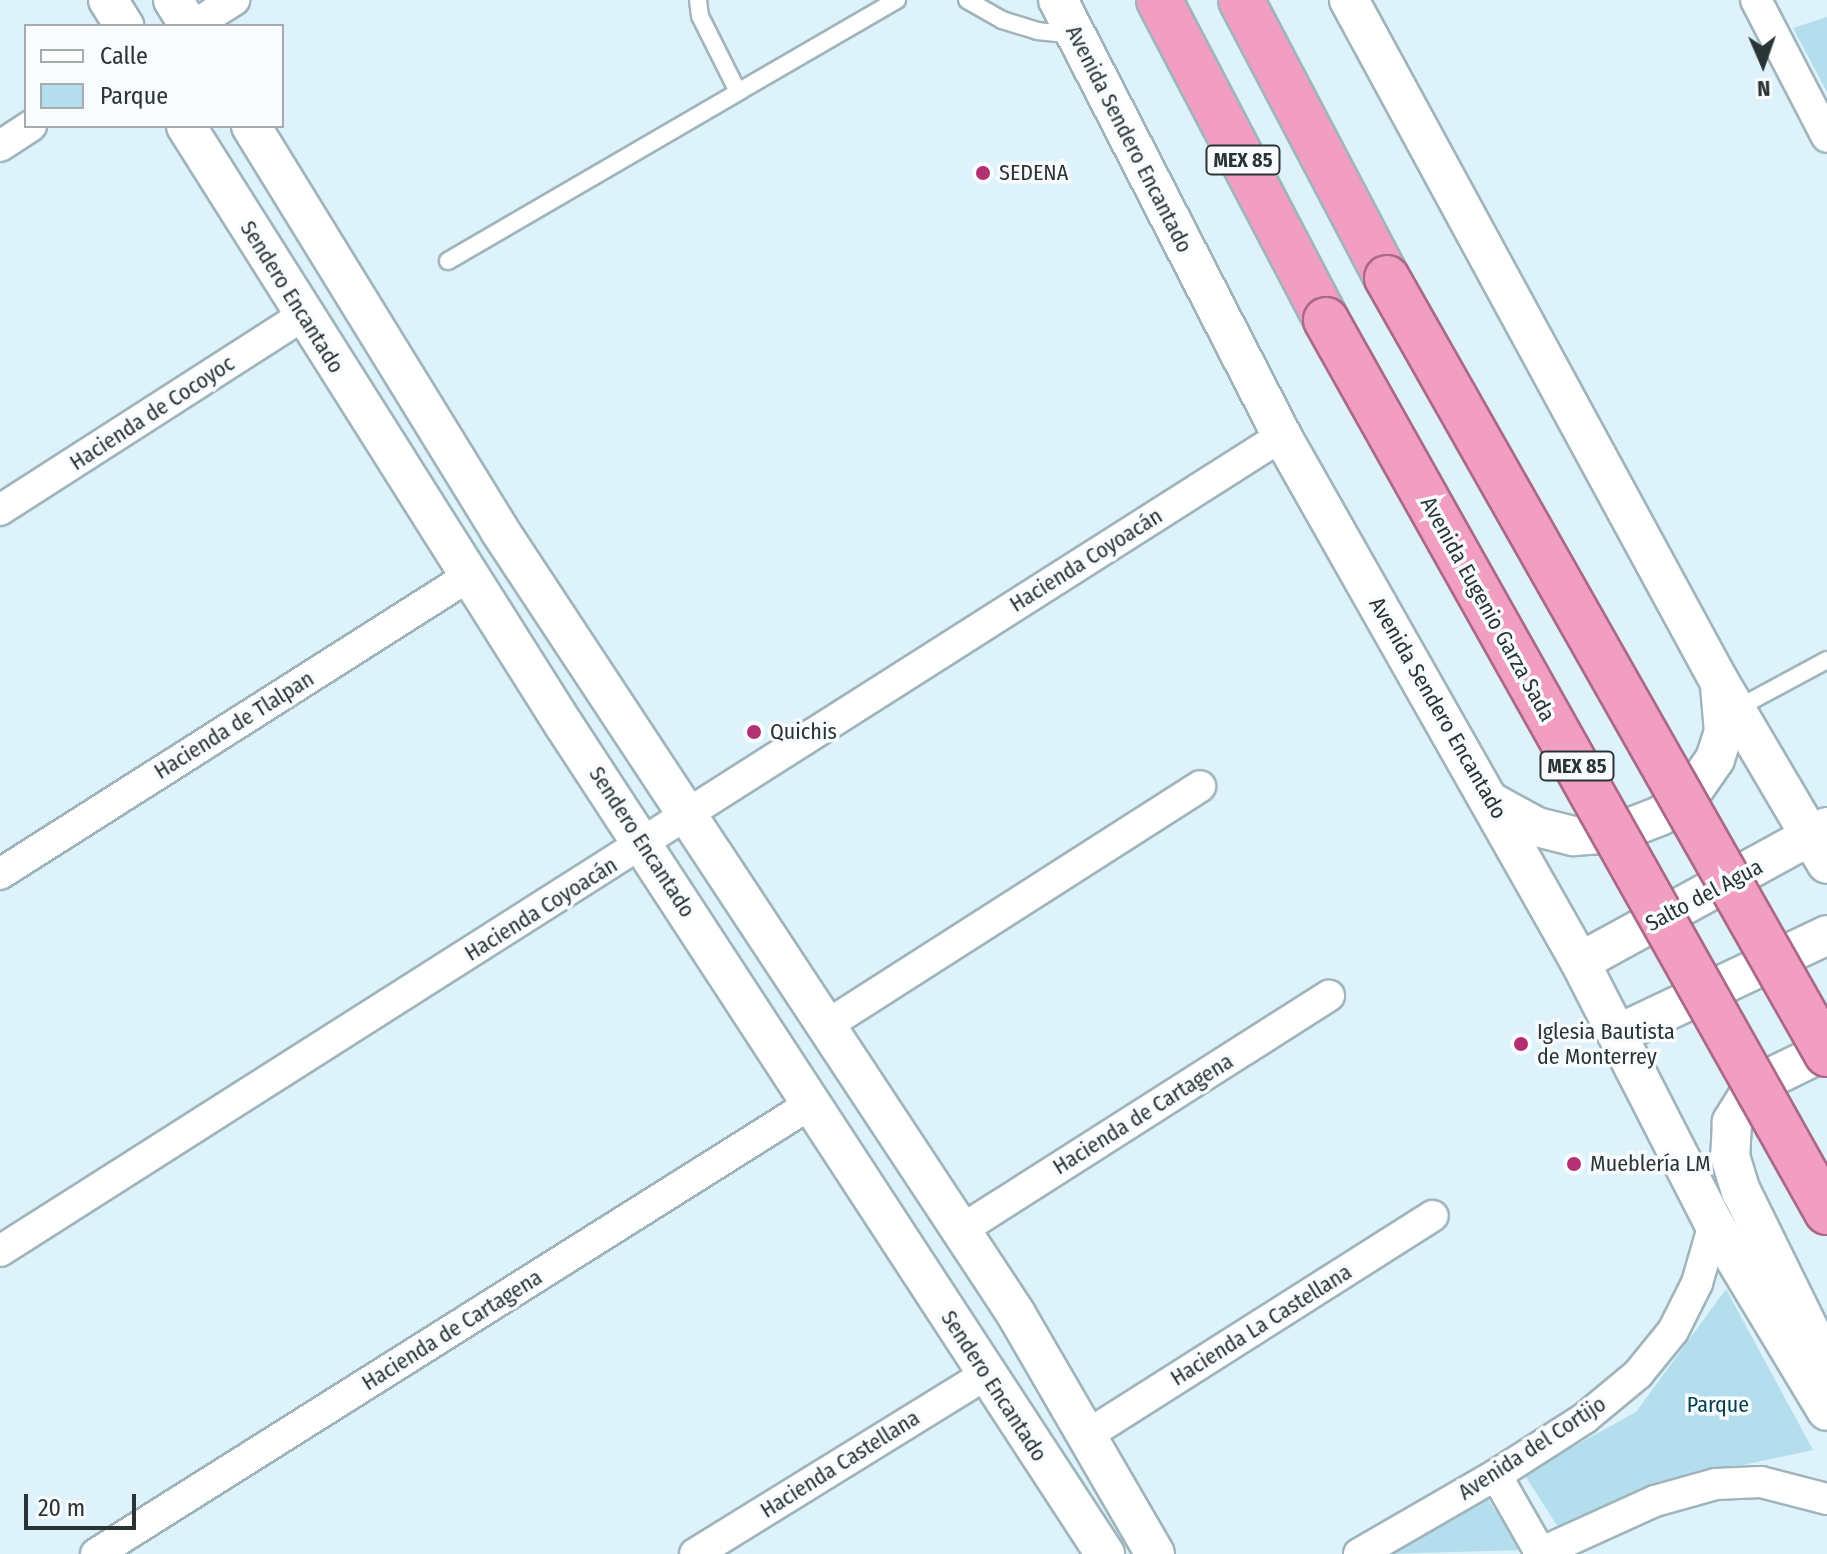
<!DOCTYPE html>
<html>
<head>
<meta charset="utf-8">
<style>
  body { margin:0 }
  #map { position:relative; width:1827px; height:1554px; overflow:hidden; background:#ddf2fa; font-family:"Fira Sans Condensed",sans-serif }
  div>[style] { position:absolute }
  .green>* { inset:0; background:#b4deed }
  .roads { filter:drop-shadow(2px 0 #a0b4bb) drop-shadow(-2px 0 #a0b4bb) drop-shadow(0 2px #a0b4bb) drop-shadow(0 -2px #a0b4bb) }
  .service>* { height:16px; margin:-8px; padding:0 8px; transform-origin:8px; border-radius:8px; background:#fff }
  .minor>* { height:30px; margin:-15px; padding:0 15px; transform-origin:15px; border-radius:15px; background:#fff }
  .tertiary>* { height:38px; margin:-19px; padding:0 19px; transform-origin:19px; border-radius:19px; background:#fff }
  .trunk>* { height:44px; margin:-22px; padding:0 22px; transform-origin:22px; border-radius:22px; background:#f29ec2 }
  .bridges { filter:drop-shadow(2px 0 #aa6987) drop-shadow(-2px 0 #aa6987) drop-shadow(0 2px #aa6987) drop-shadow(0 -2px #aa6987) }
  .trunk-bridge>* { height:44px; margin:-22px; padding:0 22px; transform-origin:22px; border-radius:22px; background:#f29ec2 }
  .dots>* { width:22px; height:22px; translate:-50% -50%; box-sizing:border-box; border:4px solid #f8fcfe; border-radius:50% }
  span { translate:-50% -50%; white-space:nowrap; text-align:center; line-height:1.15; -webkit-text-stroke:7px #f8fcfe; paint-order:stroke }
  .shield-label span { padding:2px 6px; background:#f8fcfe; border:2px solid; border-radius:6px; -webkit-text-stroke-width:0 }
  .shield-label { font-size:20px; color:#2a3335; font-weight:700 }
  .street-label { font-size:22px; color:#2a3335 }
  .poi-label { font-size:22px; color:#2a3335 }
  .left { translate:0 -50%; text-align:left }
  .park-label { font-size:22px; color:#034150 }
  .legend { position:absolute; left:24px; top:24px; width:260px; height:104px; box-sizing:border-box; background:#f8fcfe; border:2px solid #a6acae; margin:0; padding:10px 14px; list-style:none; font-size:24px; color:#2a3335 }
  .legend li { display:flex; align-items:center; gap:16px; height:40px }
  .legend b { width:40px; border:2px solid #a6acae }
  .north { position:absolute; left:1723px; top:24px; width:80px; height:80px; -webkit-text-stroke:6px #f8fcfe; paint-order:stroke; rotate:178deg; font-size:22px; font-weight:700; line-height:32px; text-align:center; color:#2a3335 }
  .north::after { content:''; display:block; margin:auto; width:28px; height:36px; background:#2a3335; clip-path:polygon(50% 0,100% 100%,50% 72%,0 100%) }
  .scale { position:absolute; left:24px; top:1494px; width:112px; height:36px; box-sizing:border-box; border:4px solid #2a3335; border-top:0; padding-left:10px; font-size:24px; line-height:28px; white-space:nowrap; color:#2a3335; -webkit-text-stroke:6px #f8fcfe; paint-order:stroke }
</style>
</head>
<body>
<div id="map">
  <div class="green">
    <div style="clip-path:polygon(1827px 17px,1827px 92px,1793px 28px)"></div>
    <div style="clip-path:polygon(1726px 1289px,1813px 1450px,1715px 1471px,1560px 1530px,1524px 1474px,1636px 1412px)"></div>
    <div style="clip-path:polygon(1487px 1498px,1522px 1550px,1386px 1554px)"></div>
  </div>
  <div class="roads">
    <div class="service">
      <div style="left:698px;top:0;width:16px;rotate:83deg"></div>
      <div style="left:700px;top:16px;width:85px;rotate:63.4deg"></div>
      <div style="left:738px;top:92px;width:184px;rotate:-30.1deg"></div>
      <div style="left:967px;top:0;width:40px;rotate:29.7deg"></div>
      <div style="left:1002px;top:20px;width:37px;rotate:17deg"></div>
      <div style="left:1037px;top:31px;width:37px;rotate:6deg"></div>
      <div style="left:448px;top:261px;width:336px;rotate:-30.2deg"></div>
      <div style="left:1736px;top:709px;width:103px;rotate:-28.3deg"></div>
    </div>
    <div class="minor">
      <div style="left:1756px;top:0;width:154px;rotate:62.6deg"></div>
      <div style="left:193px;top:26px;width:49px;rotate:-32.4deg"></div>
      <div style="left:0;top:146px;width:37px;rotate:-33deg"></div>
      <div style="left:0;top:510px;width:361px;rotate:-32.7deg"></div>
      <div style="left:0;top:874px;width:556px;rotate:-32.43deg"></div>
      <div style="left:827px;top:1025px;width:443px;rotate:-32.6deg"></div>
      <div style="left:958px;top:1232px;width:440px;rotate:-32.5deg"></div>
      <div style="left:0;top:1251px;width:1519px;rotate:-32.45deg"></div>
      <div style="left:1089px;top:1434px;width:407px;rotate:-32.4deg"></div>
      <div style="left:1496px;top:1475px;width:91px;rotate:60.3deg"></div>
      <div style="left:96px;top:1554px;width:843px;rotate:-32.2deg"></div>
      <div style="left:695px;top:1554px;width:342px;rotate:-31.7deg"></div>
      <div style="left:1359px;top:1554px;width:158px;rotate:-30deg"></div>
      <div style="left:1496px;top:1475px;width:106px;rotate:-32.6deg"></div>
      <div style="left:1585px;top:1418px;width:69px;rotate:-39.7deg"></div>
      <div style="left:1638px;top:1374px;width:55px;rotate:-50.9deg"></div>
      <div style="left:1673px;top:1331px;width:54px;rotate:-63.4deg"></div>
      <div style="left:1697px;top:1283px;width:61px;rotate:-73.9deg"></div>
      <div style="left:1538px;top:1554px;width:128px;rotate:-24.4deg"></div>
      <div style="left:1655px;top:1501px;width:63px;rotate:-15.6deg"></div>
      <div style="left:1716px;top:1484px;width:45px;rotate:-2.5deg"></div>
      <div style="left:1761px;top:1482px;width:68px;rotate:14.4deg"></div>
    </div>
    <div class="tertiary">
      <div style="left:108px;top:0;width:31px;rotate:58deg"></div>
      <div style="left:173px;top:0;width:31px;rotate:58deg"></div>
      <div style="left:1058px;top:0;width:490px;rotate:62.8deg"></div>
      <div style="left:1282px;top:436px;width:605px;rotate:60.47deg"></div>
      <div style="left:1580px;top:962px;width:294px;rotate:62.9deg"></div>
      <div style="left:1714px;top:1224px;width:218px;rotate:58.9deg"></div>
      <div style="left:1349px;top:0;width:775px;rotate:61.48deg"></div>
      <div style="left:1719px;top:681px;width:212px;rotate:59.5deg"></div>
      <div style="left:186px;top:126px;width:708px;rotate:57.75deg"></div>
      <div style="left:564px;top:725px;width:990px;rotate:56.87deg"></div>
      <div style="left:251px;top:126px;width:475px;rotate:58.4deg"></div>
      <div style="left:500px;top:531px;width:938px;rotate:56.61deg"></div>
      <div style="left:1016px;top:1314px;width:277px;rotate:59.9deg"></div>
      <div style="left:1493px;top:803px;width:50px;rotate:28.6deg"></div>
      <div style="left:1537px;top:827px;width:38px;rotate:14deg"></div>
      <div style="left:1574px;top:836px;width:42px;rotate:-4.1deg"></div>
      <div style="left:1616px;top:833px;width:47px;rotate:-21.1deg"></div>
      <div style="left:1660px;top:816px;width:37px;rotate:-35deg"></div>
      <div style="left:1690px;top:795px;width:44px;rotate:-55.2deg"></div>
      <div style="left:1715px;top:759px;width:28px;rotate:-72deg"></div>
      <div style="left:1724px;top:732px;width:46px;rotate:-95deg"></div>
      <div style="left:1580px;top:962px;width:281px;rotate:-28.7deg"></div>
      <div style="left:1618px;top:1034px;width:231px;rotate:-25.3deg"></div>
      <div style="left:1827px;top:1050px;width:61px;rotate:153.9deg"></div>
      <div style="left:1772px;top:1077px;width:31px;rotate:142deg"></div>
      <div style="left:1748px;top:1096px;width:31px;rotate:122deg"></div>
      <div style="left:1732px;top:1122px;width:34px;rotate:93deg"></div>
      <div style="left:1730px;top:1156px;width:37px;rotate:73deg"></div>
      <div style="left:1741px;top:1191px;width:195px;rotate:63.8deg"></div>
    </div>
    <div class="trunk">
      <div style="left:1159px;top:0;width:361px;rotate:62.4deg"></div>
      <div style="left:1241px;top:0;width:314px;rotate:62.3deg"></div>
    </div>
  </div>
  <div class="bridges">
    <div class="trunk-bridge">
      <div style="left:1387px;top:278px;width:892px;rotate:60.45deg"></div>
      <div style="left:1326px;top:320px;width:1023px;rotate:60.68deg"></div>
    </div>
  </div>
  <div class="dots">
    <div style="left:983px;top:173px;background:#b52f73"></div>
    <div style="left:754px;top:732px;background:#b52f73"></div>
    <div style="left:1521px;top:1044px;background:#b52f73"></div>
    <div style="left:1574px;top:1164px;background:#b52f73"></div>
  </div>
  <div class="shield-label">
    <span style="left:1243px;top:160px">MEX 85</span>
    <span style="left:1577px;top:766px">MEX 85</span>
  </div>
  <div class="street-label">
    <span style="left:1129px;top:139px;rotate:63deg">Avenida Sendero Encantado</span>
    <span style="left:292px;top:297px;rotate:58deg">Sendero Encantado</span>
    <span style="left:152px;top:413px;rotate:-33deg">Hacienda de Cocoyoc</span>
    <span style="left:1086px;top:560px;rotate:-32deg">Hacienda Coyoacán</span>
    <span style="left:1488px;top:609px;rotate:61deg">Avenida Eugenio Garza Sada</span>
    <span style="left:1438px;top:708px;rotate:60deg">Avenida Sendero Encantado</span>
    <span style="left:234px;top:725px;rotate:-32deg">Hacienda de Tlalpan</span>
    <span style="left:642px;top:842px;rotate:57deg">Sendero Encantado</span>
    <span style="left:1704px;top:895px;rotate:-28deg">Salto del Agua</span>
    <span style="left:541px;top:909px;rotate:-32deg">Hacienda Coyoacán</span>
    <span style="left:1143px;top:1114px;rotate:-32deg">Hacienda de Cartagena</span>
    <span style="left:1261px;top:1325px;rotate:-32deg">Hacienda La Castellana</span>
    <span style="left:452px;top:1330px;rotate:-32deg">Hacienda de Cartagena</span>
    <span style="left:994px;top:1386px;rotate:57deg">Sendero Encantado</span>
    <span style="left:1532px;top:1448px;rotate:-33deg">Avenida del Cortijo</span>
    <span style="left:840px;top:1464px;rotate:-32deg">Hacienda Castellana</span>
  </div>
  <div class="poi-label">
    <span class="left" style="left:999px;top:173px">SEDENA</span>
    <span class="left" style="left:770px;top:732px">Quichis</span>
    <span class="left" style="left:1537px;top:1044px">Iglesia Bautista<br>de Monterrey</span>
    <span class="left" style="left:1590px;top:1164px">Mueblería LM</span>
  </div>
  <div class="park-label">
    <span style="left:1718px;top:1405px">Parque</span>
  </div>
  <ul class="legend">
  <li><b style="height:10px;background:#fff"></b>Calle</li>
  <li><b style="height:22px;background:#b4deed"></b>Parque</li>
  </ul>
  <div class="north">N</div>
  <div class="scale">20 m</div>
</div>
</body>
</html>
